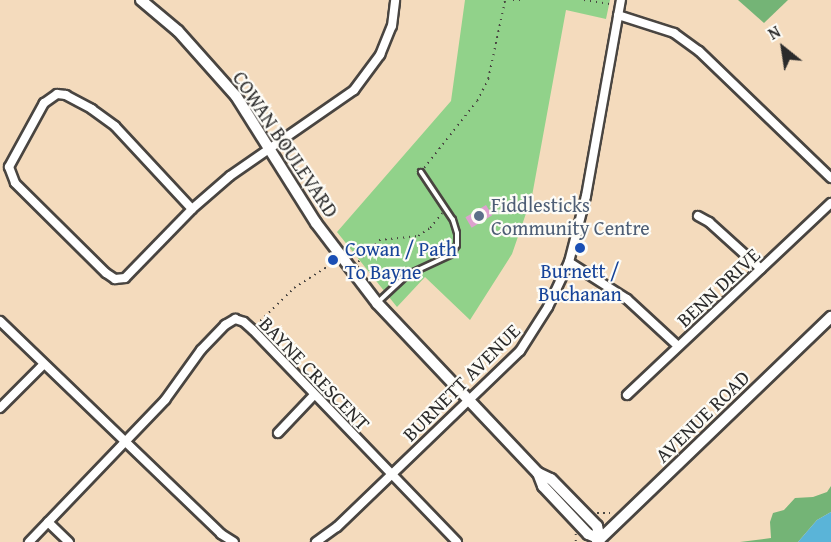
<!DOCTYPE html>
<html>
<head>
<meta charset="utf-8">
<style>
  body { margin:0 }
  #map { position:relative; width:831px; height:542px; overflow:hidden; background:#f4dbbd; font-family:"Gentium Book Plus",serif }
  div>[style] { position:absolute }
  .green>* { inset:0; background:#91d28a }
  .forest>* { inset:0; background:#74b476 }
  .water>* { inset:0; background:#5ab4d8 }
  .building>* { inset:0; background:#dda1ce; transform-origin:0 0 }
  .path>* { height:1.5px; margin-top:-0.75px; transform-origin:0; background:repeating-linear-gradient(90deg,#494541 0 1.5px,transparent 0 6px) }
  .roads { filter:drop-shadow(2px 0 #494541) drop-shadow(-2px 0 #494541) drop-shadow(0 2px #494541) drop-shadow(0 -2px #494541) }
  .lane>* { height:4px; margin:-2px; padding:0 2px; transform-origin:2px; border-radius:2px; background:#fff }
  .street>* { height:8px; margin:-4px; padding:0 4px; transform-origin:4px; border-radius:4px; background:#fff }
  .secondary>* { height:10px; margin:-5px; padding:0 5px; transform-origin:5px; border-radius:5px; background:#fff }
  .dots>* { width:16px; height:16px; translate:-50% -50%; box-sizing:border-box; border:3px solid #fdfcf7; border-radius:50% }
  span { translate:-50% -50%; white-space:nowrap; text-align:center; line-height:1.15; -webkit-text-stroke:4.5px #fdfcf7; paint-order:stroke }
  .street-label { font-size:20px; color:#2b2b2b }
  .service-label { font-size:20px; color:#4e5e75 }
  .left { translate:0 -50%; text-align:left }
  .transit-label { font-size:20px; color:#164399 }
  .north { position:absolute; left:753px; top:18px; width:60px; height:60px; -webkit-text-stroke:4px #fdfcf7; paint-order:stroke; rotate:330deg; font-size:16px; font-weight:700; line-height:24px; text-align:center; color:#2b2b2b }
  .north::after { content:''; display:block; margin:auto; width:21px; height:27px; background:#2b2b2b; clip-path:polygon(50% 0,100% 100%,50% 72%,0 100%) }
</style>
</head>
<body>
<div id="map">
  <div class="green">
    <div style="clip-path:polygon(465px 0,610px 0,606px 19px,566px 10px,532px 196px,512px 254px,470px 320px,425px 277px,397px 307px,337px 232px,451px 101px)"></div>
  </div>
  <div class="forest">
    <div style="clip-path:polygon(738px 0,788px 0,764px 23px)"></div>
    <div style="clip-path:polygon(831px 486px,831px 512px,817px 520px,798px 542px,740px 542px,771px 538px,770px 522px,773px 513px,784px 510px,795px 498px,813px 497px,827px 492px)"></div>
  </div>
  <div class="water">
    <div style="clip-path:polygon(831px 512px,831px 542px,798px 542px,817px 520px)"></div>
  </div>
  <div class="building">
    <div style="left:486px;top:205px;width:12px;height:24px;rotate:59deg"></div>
  </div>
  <div class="path">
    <div style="left:513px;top:0;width:11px"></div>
    <div style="left:584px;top:0;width:26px;rotate:9deg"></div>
    <div style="left:424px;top:168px;width:85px;rotate:-51.7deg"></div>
    <div style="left:477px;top:101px;width:25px;rotate:-63deg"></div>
    <div style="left:488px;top:79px;width:81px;rotate:-77.9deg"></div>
    <div style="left:358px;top:262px;width:30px;rotate:-46deg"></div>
    <div style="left:379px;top:240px;width:39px;rotate:-6deg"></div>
    <div style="left:418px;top:236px;width:14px;rotate:-34deg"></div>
    <div style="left:430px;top:228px;width:19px;rotate:-51deg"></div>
    <div style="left:260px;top:321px;width:47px;rotate:-44.1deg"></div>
    <div style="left:294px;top:288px;width:46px;rotate:-32.7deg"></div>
    <div style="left:597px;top:513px;width:13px"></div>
    <div style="left:576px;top:534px;width:8px;rotate:90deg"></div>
  </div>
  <div class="roads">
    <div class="lane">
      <div style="left:378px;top:302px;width:40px;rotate:-43deg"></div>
      <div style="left:407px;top:275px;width:47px;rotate:-24.9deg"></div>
      <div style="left:450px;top:255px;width:12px;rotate:-55deg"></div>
      <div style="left:457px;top:245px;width:12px;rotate:-90deg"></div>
      <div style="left:457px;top:233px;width:14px;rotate:-107deg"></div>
      <div style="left:453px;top:220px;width:58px;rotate:-123.7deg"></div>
    </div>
    <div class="street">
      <div style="left:618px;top:15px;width:59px;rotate:17.8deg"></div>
      <div style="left:674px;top:33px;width:31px;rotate:36deg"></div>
      <div style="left:699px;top:51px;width:183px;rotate:43.9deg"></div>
      <div style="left:192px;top:209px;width:113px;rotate:-132.9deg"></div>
      <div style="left:115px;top:126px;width:29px;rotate:-144deg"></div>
      <div style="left:92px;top:109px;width:30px;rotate:-152deg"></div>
      <div style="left:66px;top:95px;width:9px;rotate:-174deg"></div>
      <div style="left:57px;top:94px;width:16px;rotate:145deg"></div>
      <div style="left:44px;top:103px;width:73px;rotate:118.7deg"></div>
      <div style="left:9px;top:167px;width:17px;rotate:69deg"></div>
      <div style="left:15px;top:183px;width:128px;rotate:44.7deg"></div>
      <div style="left:106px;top:273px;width:11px;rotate:34deg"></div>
      <div style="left:115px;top:279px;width:10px;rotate:-6deg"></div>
      <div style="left:125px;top:278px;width:96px;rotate:-45.8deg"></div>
      <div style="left:192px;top:209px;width:50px;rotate:-41deg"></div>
      <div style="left:230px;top:176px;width:151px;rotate:-34.7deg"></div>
      <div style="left:354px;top:90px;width:44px;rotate:-53.4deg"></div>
      <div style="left:380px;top:55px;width:31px;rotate:-68deg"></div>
      <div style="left:392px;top:26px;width:26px;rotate:-83deg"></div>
      <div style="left:698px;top:216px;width:13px;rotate:29deg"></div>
      <div style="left:709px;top:222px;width:70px;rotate:42.1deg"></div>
      <div style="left:569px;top:262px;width:69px;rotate:32.5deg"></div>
      <div style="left:627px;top:299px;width:69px;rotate:42.7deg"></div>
      <div style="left:0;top:321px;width:307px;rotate:43.9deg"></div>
      <div style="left:221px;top:534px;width:15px;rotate:32deg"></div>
      <div style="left:627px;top:395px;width:280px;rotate:-43.3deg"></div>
      <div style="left:0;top:408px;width:62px;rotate:-45deg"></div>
      <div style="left:278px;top:433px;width:52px;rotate:-46.5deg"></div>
      <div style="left:48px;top:522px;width:29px;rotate:44deg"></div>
      <div style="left:29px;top:542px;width:197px;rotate:-46.2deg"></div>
      <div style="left:165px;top:400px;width:62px;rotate:-54.2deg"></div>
      <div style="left:201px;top:350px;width:35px;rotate:-46deg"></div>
      <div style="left:225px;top:325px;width:12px;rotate:-31deg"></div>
      <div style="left:235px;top:319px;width:9px;rotate:18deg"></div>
      <div style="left:244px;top:322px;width:12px;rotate:42deg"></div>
      <div style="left:253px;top:330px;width:294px;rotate:46.1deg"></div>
      <div style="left:316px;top:542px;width:26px;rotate:-36deg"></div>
      <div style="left:337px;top:527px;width:254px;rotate:-43.9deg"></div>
      <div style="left:520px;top:351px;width:52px;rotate:-57.5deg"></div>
      <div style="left:548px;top:307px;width:50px;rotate:-65deg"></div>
      <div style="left:569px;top:262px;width:68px;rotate:-75.6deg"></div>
      <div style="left:586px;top:196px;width:199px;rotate:-79.9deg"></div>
    </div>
    <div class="secondary">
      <div style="left:141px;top:0;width:48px;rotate:40deg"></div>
      <div style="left:178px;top:31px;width:87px;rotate:48.3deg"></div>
      <div style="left:236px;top:96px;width:150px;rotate:57.8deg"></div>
      <div style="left:316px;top:223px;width:101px;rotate:52.7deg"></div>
      <div style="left:377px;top:303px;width:234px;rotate:46.6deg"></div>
      <div style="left:538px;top:473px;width:14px;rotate:25deg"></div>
      <div style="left:551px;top:479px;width:66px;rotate:45.6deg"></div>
      <div style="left:597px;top:526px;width:13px;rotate:77deg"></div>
      <div style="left:538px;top:473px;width:14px;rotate:69deg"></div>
      <div style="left:543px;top:486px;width:66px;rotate:46.8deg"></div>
      <div style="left:588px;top:534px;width:13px;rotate:23deg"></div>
      <div style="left:597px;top:542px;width:325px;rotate:-43.9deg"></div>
    </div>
  </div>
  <div class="dots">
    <div style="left:479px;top:216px;background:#5c6f8a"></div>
    <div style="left:580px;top:248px;background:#1a4fb4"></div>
    <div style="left:333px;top:260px;background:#1a4fb4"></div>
  </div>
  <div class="street-label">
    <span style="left:286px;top:144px;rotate:56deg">COWAN BOULEVARD</span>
    <span style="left:718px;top:287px;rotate:-43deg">BENN DRIVE</span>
    <span style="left:315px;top:373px;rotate:46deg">BAYNE CRESCENT</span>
    <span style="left:461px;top:382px;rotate:-45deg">BURNETT AVENUE</span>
    <span style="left:702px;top:416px;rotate:-44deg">AVENUE ROAD</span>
  </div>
  <div class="service-label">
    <span class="left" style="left:491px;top:216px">Fiddlesticks<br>Community Centre</span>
  </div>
  <div class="transit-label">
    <span class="left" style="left:345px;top:260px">Cowan / Path<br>To Bayne</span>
    <span style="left:580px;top:282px">Burnett /<br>Buchanan</span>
  </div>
  <div class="north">N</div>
</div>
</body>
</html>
